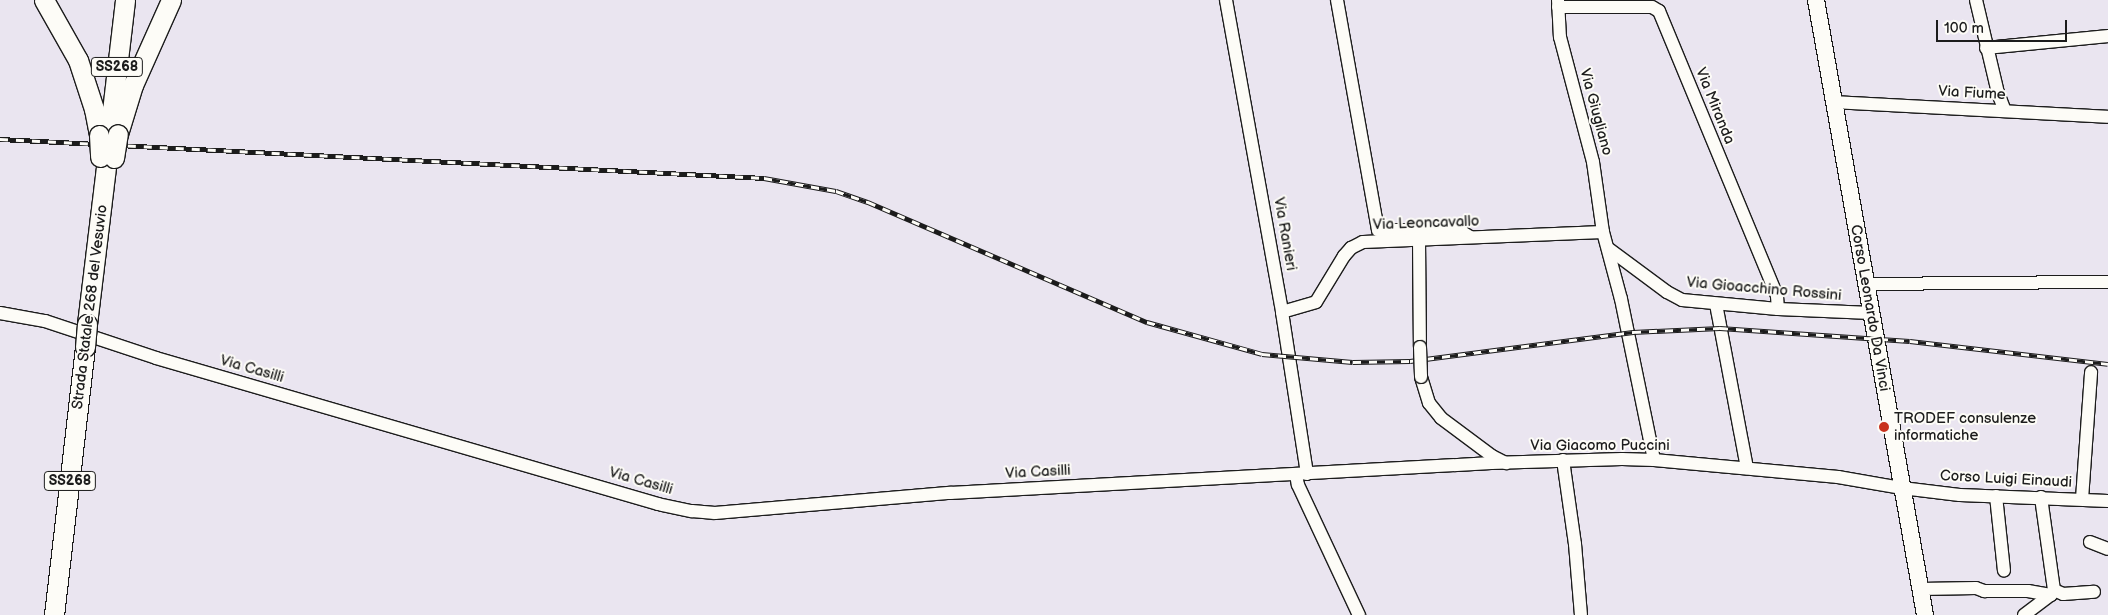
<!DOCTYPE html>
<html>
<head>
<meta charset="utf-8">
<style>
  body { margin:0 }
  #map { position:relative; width:2108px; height:615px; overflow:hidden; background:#eae5f0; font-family:"Balsamiq Sans",sans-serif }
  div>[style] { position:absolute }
  .roads { filter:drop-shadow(1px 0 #1c1c1c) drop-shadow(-1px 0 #1c1c1c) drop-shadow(0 1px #1c1c1c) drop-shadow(0 -1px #1c1c1c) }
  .minor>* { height:12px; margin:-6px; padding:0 6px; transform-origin:6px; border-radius:6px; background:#fdfcf7 }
  .major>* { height:16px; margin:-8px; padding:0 8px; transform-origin:8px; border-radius:8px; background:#fdfcf7 }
  .highway>* { height:19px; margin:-9.5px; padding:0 9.5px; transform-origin:9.5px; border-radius:9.5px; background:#fdfcf7 }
  .rail>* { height:4.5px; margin-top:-2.25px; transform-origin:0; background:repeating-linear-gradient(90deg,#fdfcf7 0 8px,#1c1c1c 0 16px); box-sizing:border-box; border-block:1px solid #1c1c1c }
  .bridges { filter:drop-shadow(1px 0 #1c1c1c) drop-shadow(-1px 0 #1c1c1c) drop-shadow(0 1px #1c1c1c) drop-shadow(0 -1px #1c1c1c) }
  .minor-bridge>* { height:12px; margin:-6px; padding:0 6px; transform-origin:6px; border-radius:6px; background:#fdfcf7 }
  .highway-bridge>* { height:19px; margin:-9.5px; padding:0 9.5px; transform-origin:9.5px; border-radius:9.5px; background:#fdfcf7 }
  .dots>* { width:14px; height:14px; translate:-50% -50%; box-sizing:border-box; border:2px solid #fdfcf7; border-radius:50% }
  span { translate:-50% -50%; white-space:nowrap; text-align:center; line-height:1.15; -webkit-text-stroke:4px #fdfcf7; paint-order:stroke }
  .shield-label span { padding:1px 4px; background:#fdfcf7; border:1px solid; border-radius:4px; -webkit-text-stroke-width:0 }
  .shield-label { font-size:14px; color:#1c1c1c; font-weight:700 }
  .street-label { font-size:15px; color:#1c1c1c }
  .poi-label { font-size:15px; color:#1c1c1c }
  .left { translate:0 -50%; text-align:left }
  .scale { position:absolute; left:1936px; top:20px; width:131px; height:22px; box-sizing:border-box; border:2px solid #1c1c1c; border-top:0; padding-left:6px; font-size:15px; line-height:18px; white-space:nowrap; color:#1c1c1c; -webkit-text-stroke:4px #fdfcf7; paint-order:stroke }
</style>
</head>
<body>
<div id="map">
  <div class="roads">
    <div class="minor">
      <div style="left:1226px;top:0;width:317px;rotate:79.8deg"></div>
      <div style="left:1282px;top:312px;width:164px;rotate:81.2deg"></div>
      <div style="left:1337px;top:0;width:234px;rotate:79.9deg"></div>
      <div style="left:1378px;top:230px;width:81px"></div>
      <div style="left:1459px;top:230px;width:13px;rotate:32deg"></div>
      <div style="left:1558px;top:0;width:37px;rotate:87deg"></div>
      <div style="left:1560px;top:37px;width:129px;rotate:75.2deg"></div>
      <div style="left:1593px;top:162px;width:71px;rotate:81.9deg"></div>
      <div style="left:1603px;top:232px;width:69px;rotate:75deg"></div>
      <div style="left:1621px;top:299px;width:164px;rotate:78.4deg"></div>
      <div style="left:1976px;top:0;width:96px;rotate:76.7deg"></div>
      <div style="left:1998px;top:93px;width:19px;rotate:69deg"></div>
      <div style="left:1558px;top:7px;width:94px"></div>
      <div style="left:1652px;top:7px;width:8px;rotate:30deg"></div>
      <div style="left:1659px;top:11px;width:308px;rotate:67.5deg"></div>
      <div style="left:1777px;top:296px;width:13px;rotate:86deg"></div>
      <div style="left:1986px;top:48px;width:123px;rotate:-5.6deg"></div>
      <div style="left:1834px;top:102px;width:274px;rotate:3.1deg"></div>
      <div style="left:1419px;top:239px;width:108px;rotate:89.5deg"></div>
      <div style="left:1609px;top:249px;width:72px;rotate:36.6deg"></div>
      <div style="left:1667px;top:292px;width:17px;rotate:28deg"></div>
      <div style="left:1682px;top:300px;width:96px;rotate:5.4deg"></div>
      <div style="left:1778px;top:309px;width:93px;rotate:2.5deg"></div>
      <div style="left:1866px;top:284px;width:242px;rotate:-0.5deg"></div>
      <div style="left:1716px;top:304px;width:167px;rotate:79.3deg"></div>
      <div style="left:1282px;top:312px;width:35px;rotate:-16deg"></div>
      <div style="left:1316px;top:302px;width:54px;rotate:-58.7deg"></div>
      <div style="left:1344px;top:256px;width:11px;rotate:-49deg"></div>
      <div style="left:1351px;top:248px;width:13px;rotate:-27deg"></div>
      <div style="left:1363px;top:242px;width:240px;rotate:-2.4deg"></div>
      <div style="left:0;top:313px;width:46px;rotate:10.1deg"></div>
      <div style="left:45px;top:321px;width:117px;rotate:18.4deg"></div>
      <div style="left:156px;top:358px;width:523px;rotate:16.22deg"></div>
      <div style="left:658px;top:504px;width:35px;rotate:12deg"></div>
      <div style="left:692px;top:511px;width:23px;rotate:5deg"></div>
      <div style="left:715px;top:513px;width:236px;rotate:-4.9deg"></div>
      <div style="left:950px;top:493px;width:542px;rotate:-3.17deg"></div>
      <div style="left:1491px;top:463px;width:131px;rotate:-1.7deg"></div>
      <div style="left:1622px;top:459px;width:32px;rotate:2deg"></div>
      <div style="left:1654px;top:460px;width:185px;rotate:5.3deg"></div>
      <div style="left:1838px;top:477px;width:65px;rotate:9.8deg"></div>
      <div style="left:1902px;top:488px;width:58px;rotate:6.9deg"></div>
      <div style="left:1960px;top:495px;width:148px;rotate:2.3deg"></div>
      <div style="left:1421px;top:377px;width:27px;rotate:73deg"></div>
      <div style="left:1429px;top:403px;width:19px;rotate:51deg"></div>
      <div style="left:1441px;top:418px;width:64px;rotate:36.7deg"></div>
      <div style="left:1492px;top:456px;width:16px;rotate:27deg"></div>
      <div style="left:1563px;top:460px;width:85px;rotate:81.9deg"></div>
      <div style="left:1575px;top:544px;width:71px;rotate:85.2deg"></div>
      <div style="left:1296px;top:475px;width:10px;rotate:79deg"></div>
      <div style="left:1298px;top:485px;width:144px;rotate:64.9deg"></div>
      <div style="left:1996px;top:496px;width:75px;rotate:83.9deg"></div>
      <div style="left:2082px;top:499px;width:127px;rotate:-85.9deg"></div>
      <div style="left:2090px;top:542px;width:19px;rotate:21deg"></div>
      <div style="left:1920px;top:589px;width:56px;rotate:-1deg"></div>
      <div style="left:1976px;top:588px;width:9px;rotate:21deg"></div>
      <div style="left:1984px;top:591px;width:44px"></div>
      <div style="left:2028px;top:591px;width:23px;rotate:10deg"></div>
      <div style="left:2054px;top:590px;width:10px;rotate:24deg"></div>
      <div style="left:2063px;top:594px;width:31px;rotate:-4deg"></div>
      <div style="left:2024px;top:615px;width:34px;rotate:-37deg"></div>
      <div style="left:2051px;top:595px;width:6px;rotate:-59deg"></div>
      <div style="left:2054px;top:590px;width:94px;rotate:-98deg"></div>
    </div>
    <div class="major">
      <div style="left:1816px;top:0;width:625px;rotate:79.95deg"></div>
    </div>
    <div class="highway">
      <div style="left:44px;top:0;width:69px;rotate:60.5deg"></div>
      <div style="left:78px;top:60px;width:52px;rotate:71.9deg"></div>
      <div style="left:94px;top:109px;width:26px;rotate:79deg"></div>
      <div style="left:110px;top:128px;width:129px;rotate:-83.3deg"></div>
      <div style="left:118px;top:134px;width:51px;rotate:-73deg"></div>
      <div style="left:133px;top:85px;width:93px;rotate:-65.9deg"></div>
      <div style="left:87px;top:324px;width:167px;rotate:-83.1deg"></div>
      <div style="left:54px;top:615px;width:270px;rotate:-83.4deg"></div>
    </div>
  </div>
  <div class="rail">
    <div style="left:0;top:139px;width:765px;rotate:2.92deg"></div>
    <div style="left:764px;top:178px;width:73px;rotate:10.2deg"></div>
    <div style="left:836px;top:191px;width:34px;rotate:19deg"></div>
    <div style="left:868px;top:202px;width:304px;rotate:23.3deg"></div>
    <div style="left:1147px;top:322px;width:119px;rotate:15.5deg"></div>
    <div style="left:1262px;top:354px;width:91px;rotate:5deg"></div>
    <div style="left:1353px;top:362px;width:57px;rotate:-1deg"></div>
    <div style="left:1410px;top:361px;width:225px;rotate:-7.4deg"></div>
    <div style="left:1633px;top:332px;width:87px;rotate:-2.6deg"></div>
    <div style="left:1720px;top:328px;width:190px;rotate:3.9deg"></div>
    <div style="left:1910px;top:341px;width:199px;rotate:6.6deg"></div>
  </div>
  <div class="bridges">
    <div class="minor-bridge">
      <div style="left:1420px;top:347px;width:30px;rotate:88deg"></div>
    </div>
    <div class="highway-bridge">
      <div style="left:99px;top:135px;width:22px;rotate:87deg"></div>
      <div style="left:114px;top:158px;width:24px;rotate:-81deg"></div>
      <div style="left:85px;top:347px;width:23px;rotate:-85deg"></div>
    </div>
  </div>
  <div class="dots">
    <div style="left:1884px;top:427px;background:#c8321e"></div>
  </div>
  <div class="shield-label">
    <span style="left:117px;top:67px">SS268</span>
    <span style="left:70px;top:481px">SS268</span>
  </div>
  <div class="street-label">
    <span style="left:1972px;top:93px;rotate:3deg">Via Fiume</span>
    <span style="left:1715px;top:106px;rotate:68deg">Via Miranda</span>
    <span style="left:1596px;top:112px;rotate:75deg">Via Giugliano</span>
    <span style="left:1426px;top:223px;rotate:-2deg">Via Leoncavallo</span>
    <span style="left:1285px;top:234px;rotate:80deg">Via Ranieri</span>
    <span style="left:1764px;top:289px;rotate:5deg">Via Gioacchino Rossini</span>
    <span style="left:90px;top:307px;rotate:-83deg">Strada Statale 268 del Vesuvio</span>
    <span style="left:1870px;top:308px;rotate:80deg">Corso Leonardo Da Vinci</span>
    <span style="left:252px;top:369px;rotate:16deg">Via Casilli</span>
    <span style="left:1600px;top:446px">Via Giacomo Puccini</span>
    <span style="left:1038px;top:472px;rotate:-3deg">Via Casilli</span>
    <span style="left:2006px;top:479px;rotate:3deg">Corso Luigi Einaudi</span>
    <span style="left:641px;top:481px;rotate:16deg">Via Casilli</span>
  </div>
  <div class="poi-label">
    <span class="left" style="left:1894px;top:427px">TRODEF consulenze<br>informatiche</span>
  </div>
  <div class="scale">100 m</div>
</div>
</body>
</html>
